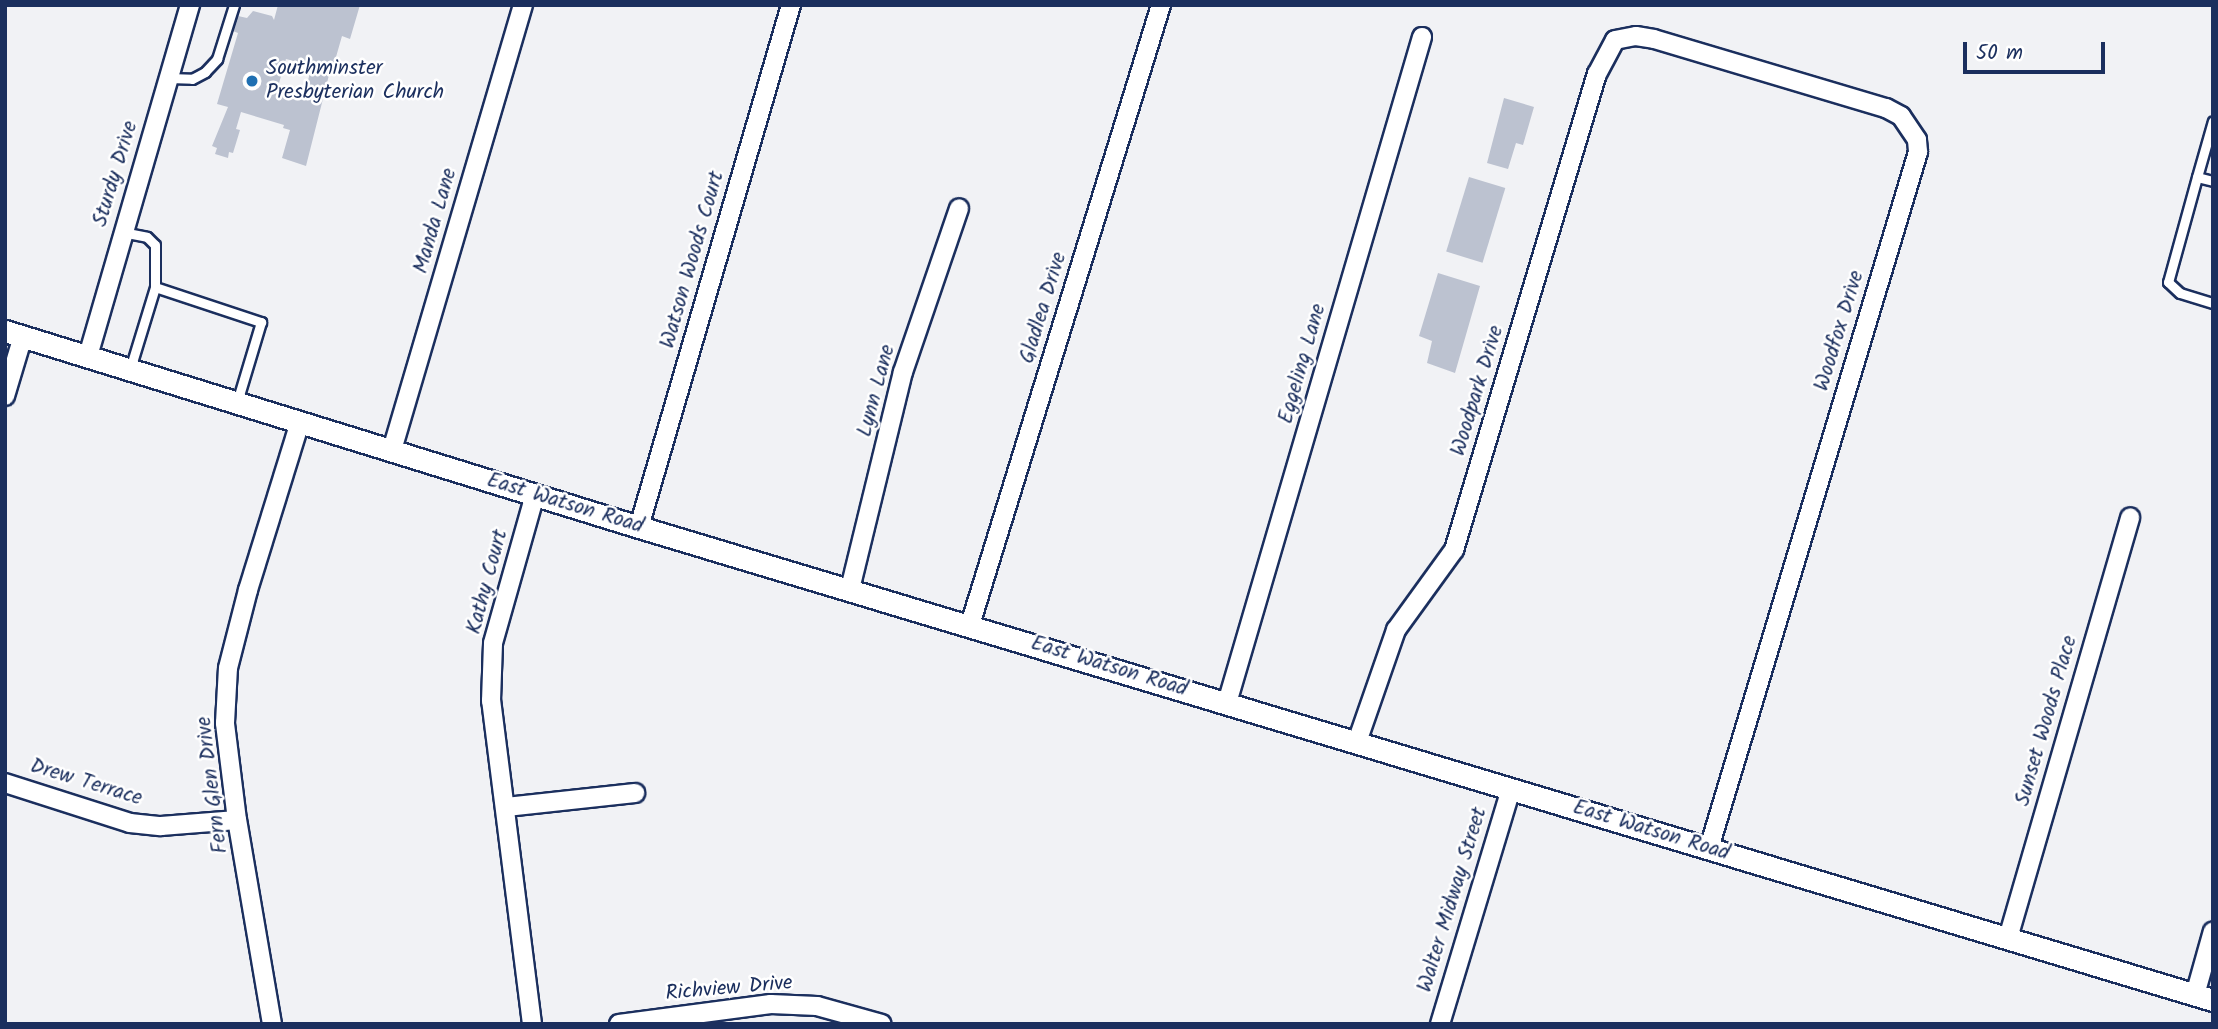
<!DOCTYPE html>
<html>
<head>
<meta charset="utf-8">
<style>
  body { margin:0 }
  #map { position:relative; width:2218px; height:1029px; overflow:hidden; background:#f1f2f5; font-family:Kalam,sans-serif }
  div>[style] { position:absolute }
  .building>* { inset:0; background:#bcc2d0; transform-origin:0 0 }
  .roads { filter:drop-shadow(2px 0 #1b2f5e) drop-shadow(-2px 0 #1b2f5e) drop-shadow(0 2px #1b2f5e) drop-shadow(0 -2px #1b2f5e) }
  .service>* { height:9px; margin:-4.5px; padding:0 4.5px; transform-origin:4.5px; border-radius:4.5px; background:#fff }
  .minor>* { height:18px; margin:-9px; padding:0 9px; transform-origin:9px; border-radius:9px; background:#fff }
  .tertiary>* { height:21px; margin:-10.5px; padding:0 10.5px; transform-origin:10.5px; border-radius:10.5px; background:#fff }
  .dots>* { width:19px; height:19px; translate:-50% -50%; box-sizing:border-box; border:4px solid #fff; border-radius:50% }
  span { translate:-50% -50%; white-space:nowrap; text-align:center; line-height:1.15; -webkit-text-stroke:5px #fff; paint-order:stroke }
  .poi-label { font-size:21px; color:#1b2f5e }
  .left { translate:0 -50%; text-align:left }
  .street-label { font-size:21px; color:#1b2f5e }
  .frame { position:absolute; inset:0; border:7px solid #1b2f5e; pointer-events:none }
  .scale { position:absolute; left:1963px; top:42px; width:142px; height:32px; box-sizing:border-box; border:4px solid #1b2f5e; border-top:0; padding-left:9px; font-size:21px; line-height:24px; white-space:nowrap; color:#1b2f5e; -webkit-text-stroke:5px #fff; paint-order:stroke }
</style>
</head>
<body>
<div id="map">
  <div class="building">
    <div style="clip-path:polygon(evenodd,278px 5px,360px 5px,350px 39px,342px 36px,332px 71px,330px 71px,306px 166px,282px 158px,290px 130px,283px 128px,284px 125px,241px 112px,236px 129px,240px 130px,233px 153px,229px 152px,228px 158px,215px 154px,217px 148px,212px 146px,228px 107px,217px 104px,238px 33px,233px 31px,238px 16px,247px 18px,253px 11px,272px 16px,274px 20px,278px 5px,286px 59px,312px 66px,303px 98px,277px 90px,286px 59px)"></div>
    <div style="clip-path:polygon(1504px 98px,1534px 107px,1523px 145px,1516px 143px,1508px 169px,1487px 163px)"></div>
    <div style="left:1469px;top:177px;width:38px;height:78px;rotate:17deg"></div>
    <div style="clip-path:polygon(1438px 273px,1480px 286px,1455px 373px,1427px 363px,1432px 341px,1419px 336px)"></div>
  </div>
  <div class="roads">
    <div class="service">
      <div style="left:169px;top:78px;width:23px;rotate:2deg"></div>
      <div style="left:192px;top:79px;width:15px;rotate:-28deg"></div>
      <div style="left:205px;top:72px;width:18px;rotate:-47deg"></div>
      <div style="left:217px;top:59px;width:57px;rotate:-72.5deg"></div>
      <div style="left:2197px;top:177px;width:58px;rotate:-74.1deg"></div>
      <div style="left:2213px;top:181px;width:16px;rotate:-166deg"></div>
      <div style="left:2197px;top:177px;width:109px;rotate:105.4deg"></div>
      <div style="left:2168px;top:282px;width:16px;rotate:43deg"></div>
      <div style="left:2180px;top:293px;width:34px;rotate:17deg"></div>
      <div style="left:122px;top:232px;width:25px;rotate:11deg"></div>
      <div style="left:147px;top:237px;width:11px;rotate:45deg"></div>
      <div style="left:155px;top:245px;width:42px;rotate:90deg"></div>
      <div style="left:130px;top:369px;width:86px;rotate:-73deg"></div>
      <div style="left:155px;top:287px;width:112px;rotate:18.3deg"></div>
      <div style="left:261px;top:322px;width:84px;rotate:106.7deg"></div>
    </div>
    <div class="minor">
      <div style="left:88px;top:356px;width:366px;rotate:-73.8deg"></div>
      <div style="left:5px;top:396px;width:63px;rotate:-73.3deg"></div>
      <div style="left:392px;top:450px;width:464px;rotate:-73.6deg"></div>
      <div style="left:639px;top:527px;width:544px;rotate:-73.77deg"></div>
      <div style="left:850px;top:589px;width:223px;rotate:-76.3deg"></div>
      <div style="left:903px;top:372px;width:173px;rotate:-71.1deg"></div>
      <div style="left:970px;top:625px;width:649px;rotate:-72.88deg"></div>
      <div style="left:1227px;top:703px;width:694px;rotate:-73.68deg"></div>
      <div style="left:1357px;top:742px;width:119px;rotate:-70.8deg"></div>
      <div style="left:1396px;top:630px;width:99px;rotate:-54.1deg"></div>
      <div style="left:1454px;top:550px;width:497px;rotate:-73.3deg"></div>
      <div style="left:1597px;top:74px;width:38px;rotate:-62deg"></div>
      <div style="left:1615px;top:40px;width:21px;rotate:-11deg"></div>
      <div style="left:1636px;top:36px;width:18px;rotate:9deg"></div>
      <div style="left:1654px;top:39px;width:242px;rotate:16.6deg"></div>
      <div style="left:1886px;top:108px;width:17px;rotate:28deg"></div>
      <div style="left:1901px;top:116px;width:29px;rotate:56deg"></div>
      <div style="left:1917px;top:140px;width:12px;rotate:85deg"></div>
      <div style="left:1918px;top:152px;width:727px;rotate:106.71deg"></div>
      <div style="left:5px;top:783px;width:131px;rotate:17.7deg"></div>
      <div style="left:130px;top:823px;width:31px;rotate:6deg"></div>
      <div style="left:161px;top:826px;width:76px;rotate:-4.5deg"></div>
      <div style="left:506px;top:807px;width:130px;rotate:-6.2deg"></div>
      <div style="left:2008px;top:938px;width:438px;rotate:-73.8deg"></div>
      <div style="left:2195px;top:995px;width:66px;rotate:-74.3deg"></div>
      <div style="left:272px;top:1024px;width:207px;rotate:-99.7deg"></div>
      <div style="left:237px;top:820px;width:98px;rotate:-97.1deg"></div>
      <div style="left:225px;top:723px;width:55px;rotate:-86.9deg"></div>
      <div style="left:228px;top:668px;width:81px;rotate:-75.6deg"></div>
      <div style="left:248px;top:590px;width:176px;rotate:-72.8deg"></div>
      <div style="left:532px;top:1024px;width:326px;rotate:-97.2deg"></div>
      <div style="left:491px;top:701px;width:58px;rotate:-88deg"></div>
      <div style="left:493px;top:643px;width:154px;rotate:-74.2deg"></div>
      <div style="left:619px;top:1024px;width:153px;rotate:-7.5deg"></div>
      <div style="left:771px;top:1004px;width:46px;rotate:2.5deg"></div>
      <div style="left:817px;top:1006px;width:67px;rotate:15.5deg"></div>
      <div style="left:1440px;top:1024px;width:245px;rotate:-73.2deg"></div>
    </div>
    <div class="tertiary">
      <div style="left:5px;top:331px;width:664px;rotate:17.18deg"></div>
      <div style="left:639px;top:527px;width:1644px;rotate:16.73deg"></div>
    </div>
  </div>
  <div class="dots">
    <div style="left:252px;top:81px;background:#1f6fb2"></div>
  </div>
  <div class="poi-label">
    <span class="left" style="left:266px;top:81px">Southminster<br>Presbyterian Church</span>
  </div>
  <div class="street-label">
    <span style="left:116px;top:174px;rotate:-73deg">Sturdy Drive</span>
    <span style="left:436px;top:221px;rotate:-74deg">Manda Lane</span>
    <span style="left:693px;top:260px;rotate:-74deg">Watson Woods Court</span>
    <span style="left:1044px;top:308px;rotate:-73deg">Gladlea Drive</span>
    <span style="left:1840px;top:331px;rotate:-73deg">Woodfox Drive</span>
    <span style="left:1303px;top:364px;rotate:-74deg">Eggeling Lane</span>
    <span style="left:877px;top:391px;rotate:-75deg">Lynn Lane</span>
    <span style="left:1478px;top:391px;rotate:-73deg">Woodpark Drive</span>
    <span style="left:565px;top:504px;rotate:17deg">East Watson Road</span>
    <span style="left:488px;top:582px;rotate:-75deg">Kathy Court</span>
    <span style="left:1109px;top:667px;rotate:17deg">East Watson Road</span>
    <span style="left:2047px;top:721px;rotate:-74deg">Sunset Woods Place</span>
    <span style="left:86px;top:783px;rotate:17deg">Drew Terrace</span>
    <span style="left:213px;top:785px;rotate:-97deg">Fern Glen Drive</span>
    <span style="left:1651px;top:831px;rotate:17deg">East Watson Road</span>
    <span style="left:1453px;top:900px;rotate:-73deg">Walter Midway Street</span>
    <span style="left:729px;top:989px;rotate:-5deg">Richview Drive</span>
  </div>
  <div class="frame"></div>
  <div class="scale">50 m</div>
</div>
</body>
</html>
